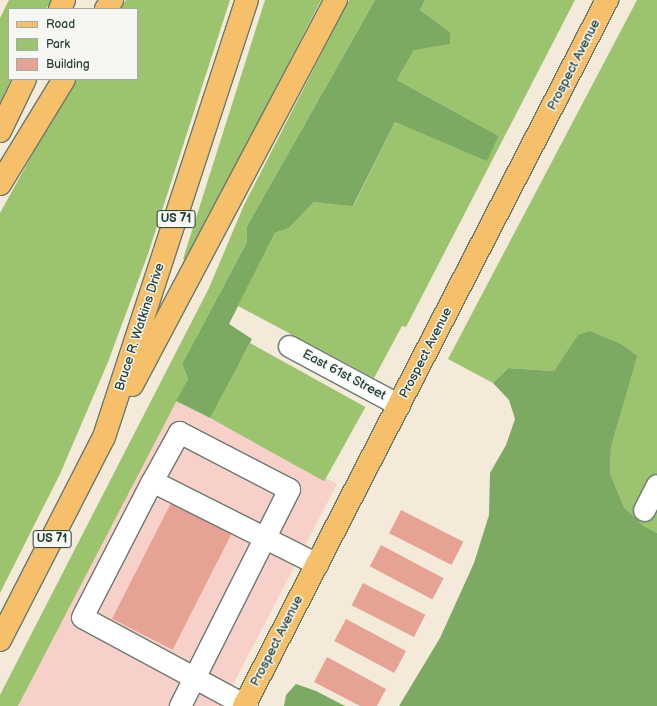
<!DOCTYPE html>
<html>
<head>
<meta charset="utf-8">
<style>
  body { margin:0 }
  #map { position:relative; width:657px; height:706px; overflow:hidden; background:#f4eada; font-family:"Balsamiq Sans",sans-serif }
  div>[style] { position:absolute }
  .built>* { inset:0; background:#f7d1c9 }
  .green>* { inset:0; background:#9cc46f; transform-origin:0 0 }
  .forest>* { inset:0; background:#7daa62 }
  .building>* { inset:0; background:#e6a394; transform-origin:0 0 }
  .roads { filter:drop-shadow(1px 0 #6a7a6e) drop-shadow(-1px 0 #6a7a6e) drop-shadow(0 1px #6a7a6e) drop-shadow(0 -1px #6a7a6e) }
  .minor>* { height:21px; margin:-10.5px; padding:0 10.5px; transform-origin:10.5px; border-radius:10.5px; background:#fff }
  .major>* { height:22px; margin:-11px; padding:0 11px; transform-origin:11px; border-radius:11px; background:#f6c06b }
  .highway>* { height:22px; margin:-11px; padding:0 11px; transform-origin:11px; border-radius:11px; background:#f6c06b }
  span { translate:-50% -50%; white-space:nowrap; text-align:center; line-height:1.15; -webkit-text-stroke:3px #f6f6f2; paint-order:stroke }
  .shield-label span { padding:1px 3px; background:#f6f6f2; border:1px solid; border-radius:3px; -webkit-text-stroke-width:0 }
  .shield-label { font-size:12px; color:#1f3d34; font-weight:700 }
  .street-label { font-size:13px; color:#1f3d34 }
  .legend { position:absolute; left:8px; top:8px; width:130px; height:72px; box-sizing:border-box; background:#f6f6f2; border:1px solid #a0aca6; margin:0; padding:5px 7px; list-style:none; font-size:12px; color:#1f3d34 }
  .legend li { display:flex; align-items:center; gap:8px; height:20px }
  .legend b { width:20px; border:1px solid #a0aca6 }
</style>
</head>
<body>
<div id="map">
  <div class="built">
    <div style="clip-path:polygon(176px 401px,337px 484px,222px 706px,18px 706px)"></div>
  </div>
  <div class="green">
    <div style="clip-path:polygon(9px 0,52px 0,46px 9px,9px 9px,9px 79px,11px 79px,0 103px,0 18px)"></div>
    <div style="clip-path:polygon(126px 0,230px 0,148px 254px,108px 362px,60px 474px,0 593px,0 213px,74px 79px,137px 79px,137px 9px,120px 9px)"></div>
    <div style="clip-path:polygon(265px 0,321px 0,187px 260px,183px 259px)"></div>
    <div style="clip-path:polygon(349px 0,375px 0,247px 226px,247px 242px,182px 364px,188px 379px,18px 706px,0 706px,0 695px,209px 288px,244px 205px)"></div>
    <div style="clip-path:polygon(425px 0,575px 0,406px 327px,402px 326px,374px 378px,238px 306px,275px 233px,289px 228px,314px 202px,354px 205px,395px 122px,487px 160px,499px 136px,397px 80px,414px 50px,450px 32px,420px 10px)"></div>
    <div style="clip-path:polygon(637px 0,657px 0,657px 533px,644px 526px,624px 507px,610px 473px,611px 447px,636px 356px,623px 345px,578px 336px,554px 371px,508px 368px,493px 383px,448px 359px)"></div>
    <div style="left:250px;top:343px;width:132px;height:85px;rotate:29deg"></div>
  </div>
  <div class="forest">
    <div style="clip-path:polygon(375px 0,425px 0,420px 10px,450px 32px,450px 44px,414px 50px,397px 80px,499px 136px,487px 161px,395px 122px,353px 206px,314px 202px,289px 228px,275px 233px,229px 324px,252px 339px,210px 418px,176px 401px,188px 379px,182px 364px,247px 242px,247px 226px)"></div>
    <div style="clip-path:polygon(590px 331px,623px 345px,637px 356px,611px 447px,610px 473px,624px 507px,644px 526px,657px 533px,657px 706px,399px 706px,440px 638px,474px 563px,489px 515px,490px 473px,506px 445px,515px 419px,509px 400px,493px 383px,508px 368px,554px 371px,578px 335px)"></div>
    <div style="clip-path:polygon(296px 684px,316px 691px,345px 706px,284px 706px,286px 695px)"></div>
  </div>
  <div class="building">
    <div style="left:171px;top:503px;width:68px;height:130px;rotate:27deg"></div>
    <div style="left:401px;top:510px;width:70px;height:26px;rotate:27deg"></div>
    <div style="left:381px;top:545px;width:71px;height:24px;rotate:28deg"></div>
    <div style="left:363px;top:583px;width:70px;height:25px;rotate:27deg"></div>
    <div style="left:346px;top:619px;width:68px;height:25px;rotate:28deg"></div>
    <div style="clip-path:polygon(327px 657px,386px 689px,377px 706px,360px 706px,314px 682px)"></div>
  </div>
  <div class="roads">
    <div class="minor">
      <div style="left:289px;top:346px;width:125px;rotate:28.2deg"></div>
      <div style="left:152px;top:481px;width:56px;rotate:-61.1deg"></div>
      <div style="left:179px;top:432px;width:124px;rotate:27.4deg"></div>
      <div style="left:289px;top:489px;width:243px;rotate:116.7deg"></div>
      <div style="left:644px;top:510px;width:28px;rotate:-63deg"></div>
      <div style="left:247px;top:706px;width:187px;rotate:-151.7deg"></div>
      <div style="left:82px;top:617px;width:153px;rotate:-62.8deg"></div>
      <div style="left:152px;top:481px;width:185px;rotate:26.7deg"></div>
    </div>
    <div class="major">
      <div style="left:244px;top:706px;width:794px;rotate:-62.79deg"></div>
    </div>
    <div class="highway">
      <div style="left:60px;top:9px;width:10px;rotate:-66deg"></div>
      <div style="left:106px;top:9px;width:11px;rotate:-56deg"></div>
      <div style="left:0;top:131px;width:58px;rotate:-64.3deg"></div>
      <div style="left:0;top:184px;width:123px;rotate:-58.6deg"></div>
      <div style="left:132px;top:385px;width:436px;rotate:-62.1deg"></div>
      <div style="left:0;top:640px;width:228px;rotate:-62.9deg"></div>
      <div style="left:104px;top:437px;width:460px;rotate:-71.9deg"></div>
    </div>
  </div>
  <div class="shield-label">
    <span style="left:176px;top:219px">US 71</span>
    <span style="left:52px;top:539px">US 71</span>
  </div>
  <div class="street-label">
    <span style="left:574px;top:65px;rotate:-63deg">Prospect Avenue</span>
    <span style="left:140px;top:327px;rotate:-72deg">Bruce R. Watkins Drive</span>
    <span style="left:426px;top:353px;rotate:-63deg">Prospect Avenue</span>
    <span style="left:344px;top:375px;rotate:28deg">East 61st Street</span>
    <span style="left:277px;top:641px;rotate:-63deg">Prospect Avenue</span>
  </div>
  <ul class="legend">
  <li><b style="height:5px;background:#f6c06b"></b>Road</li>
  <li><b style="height:11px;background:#9cc46f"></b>Park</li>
  <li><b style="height:11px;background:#e6a394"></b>Building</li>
  </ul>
</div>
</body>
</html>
